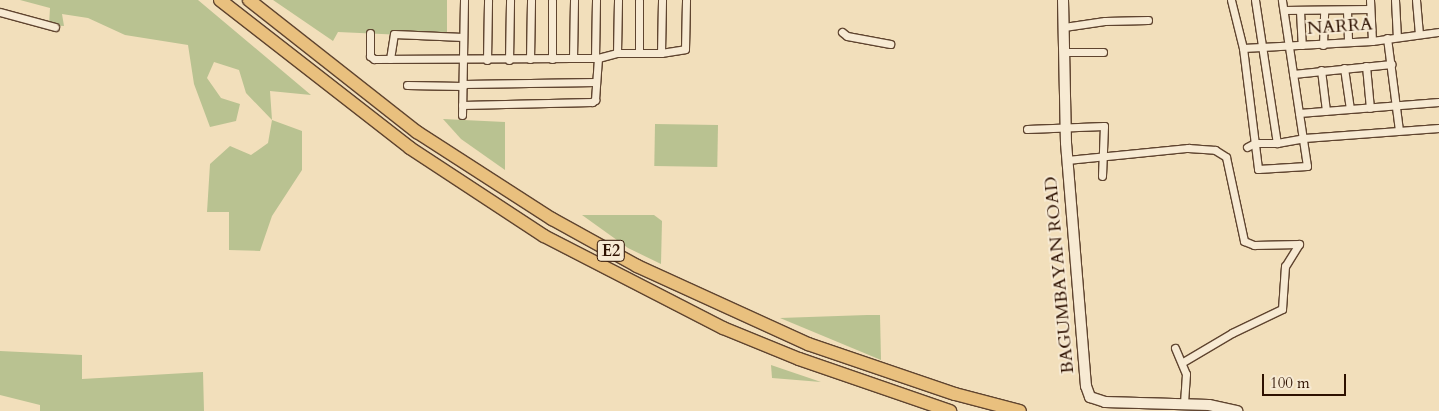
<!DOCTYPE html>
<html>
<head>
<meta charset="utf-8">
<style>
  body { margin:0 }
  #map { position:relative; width:1439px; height:411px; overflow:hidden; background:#f2dfbb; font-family:Cardo,serif }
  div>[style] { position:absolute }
  .green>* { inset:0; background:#b9c291; transform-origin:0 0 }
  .roads { filter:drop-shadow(1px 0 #5f442f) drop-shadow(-1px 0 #5f442f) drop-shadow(0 1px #5f442f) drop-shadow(0 -1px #5f442f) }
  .street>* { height:7px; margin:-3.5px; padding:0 3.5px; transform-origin:3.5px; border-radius:3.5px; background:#f7ead3 }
  .secondary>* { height:10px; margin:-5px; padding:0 5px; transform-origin:5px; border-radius:5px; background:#f7ead3 }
  .highway>* { height:12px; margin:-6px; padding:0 6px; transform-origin:6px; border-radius:6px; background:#e9c07e }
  span { translate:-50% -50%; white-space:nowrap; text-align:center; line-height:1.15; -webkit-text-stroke:4px #f7ead3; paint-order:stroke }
  .shield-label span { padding:1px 4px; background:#f7ead3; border:1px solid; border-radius:4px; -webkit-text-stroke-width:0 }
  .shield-label { font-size:16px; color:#2e1100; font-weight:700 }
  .street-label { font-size:18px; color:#2e1100 }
  .scale { position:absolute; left:1262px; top:374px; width:84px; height:22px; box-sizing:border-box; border:2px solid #2e1100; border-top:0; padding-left:6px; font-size:15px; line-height:18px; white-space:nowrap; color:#2e1100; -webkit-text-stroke:4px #f7ead3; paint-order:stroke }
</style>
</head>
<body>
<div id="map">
  <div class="green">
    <div style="clip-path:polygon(20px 0,198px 0,311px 95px,270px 91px,272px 120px,302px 131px,302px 170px,272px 216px,260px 251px,229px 250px,229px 212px,207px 212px,210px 164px,230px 146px,251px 155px,268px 143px,272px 120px,246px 93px,239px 70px,214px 62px,207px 78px,221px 98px,240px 104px,236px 121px,210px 127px,194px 84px,188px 45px,125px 35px,88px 18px,62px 14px,64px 26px,49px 25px,50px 8px)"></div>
    <div style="clip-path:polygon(273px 0,447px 0,447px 37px,338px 32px,333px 41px)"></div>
    <div style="clip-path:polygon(443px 119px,505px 122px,505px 170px,461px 139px)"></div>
    <div style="left:718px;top:125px;width:42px;height:63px;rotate:91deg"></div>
    <div style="clip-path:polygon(582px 215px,654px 215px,662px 221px,661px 264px,628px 248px)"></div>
    <div style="clip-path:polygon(880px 315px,881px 360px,780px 318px,867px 315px)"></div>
    <div style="clip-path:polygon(0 351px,82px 355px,82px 379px,203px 372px,204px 411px,40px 411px,40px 405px,0 395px)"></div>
    <div style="clip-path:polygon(771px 365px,821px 382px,772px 378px)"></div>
  </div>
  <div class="roads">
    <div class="street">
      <div style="left:1231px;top:0;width:49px;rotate:76deg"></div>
      <div style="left:1243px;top:48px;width:122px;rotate:82.9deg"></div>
      <div style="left:1258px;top:169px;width:49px;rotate:-3.5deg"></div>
      <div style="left:1307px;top:166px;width:168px;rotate:-98.6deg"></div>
      <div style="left:1255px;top:0;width:145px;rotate:81.3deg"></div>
      <div style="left:1370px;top:0;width:41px;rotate:87.2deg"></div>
      <div style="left:1395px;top:0;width:36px;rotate:87deg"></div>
      <div style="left:1416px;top:0;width:34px;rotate:85deg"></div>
      <div style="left:1284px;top:10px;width:86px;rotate:-0.7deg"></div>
      <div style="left:1300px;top:11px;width:34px;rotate:87deg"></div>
      <div style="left:1347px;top:11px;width:30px;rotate:88deg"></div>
      <div style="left:0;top:12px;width:57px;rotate:15.3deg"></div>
      <div style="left:1064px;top:27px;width:41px;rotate:-8.3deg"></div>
      <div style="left:1105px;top:21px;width:43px;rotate:-1.3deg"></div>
      <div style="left:842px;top:32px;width:6px;rotate:39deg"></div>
      <div style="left:847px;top:36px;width:44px;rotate:10.5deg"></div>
      <div style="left:370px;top:33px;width:23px;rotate:90deg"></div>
      <div style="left:370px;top:56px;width:5px;rotate:37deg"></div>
      <div style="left:374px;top:59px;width:199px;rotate:-0.3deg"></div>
      <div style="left:573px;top:58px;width:25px"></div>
      <div style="left:598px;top:58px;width:20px;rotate:-15deg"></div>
      <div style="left:617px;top:53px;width:44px"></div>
      <div style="left:661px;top:53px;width:24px;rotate:-9deg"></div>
      <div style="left:685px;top:49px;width:49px;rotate:-88.8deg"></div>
      <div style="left:1387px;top:38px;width:93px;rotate:82.6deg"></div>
      <div style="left:1323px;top:45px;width:34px;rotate:-88deg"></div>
      <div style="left:1243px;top:48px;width:129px;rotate:-3.1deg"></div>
      <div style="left:1372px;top:41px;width:68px;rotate:-7.7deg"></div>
      <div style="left:1064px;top:52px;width:39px"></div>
      <div style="left:617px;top:53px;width:53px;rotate:-88.9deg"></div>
      <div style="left:639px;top:53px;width:53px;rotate:-90deg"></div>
      <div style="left:661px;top:53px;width:53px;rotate:-88.9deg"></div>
      <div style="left:573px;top:58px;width:58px;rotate:-89deg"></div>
      <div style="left:595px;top:58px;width:58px;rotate:-89deg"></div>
      <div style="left:390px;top:59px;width:25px;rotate:-81deg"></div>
      <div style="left:394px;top:34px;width:69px;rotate:2.5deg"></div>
      <div style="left:530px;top:59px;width:59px;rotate:-89deg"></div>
      <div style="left:552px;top:59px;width:59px;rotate:-90deg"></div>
      <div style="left:487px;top:60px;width:60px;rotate:-89deg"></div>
      <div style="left:509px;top:60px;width:60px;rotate:-89deg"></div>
      <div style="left:1366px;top:66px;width:42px;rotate:84.6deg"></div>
      <div style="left:1344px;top:68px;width:41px;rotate:81.7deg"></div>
      <div style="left:1321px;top:70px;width:41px;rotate:83deg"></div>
      <div style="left:1293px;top:74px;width:99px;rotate:-5.8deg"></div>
      <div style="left:463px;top:84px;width:133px;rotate:-0.9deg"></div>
      <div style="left:407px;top:85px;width:56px;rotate:1deg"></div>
      <div style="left:462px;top:105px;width:130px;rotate:-1.3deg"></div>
      <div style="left:592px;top:102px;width:4px;rotate:-34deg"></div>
      <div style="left:595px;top:100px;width:42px;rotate:-85.9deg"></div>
      <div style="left:1299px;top:113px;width:140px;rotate:-4.5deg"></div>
      <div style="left:462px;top:115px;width:115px;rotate:-89deg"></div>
      <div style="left:1027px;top:129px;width:77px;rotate:-2.2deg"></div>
      <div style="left:1104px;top:126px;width:50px;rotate:92.3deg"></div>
      <div style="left:1247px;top:147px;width:9px;rotate:-27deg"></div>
      <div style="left:1255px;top:143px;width:22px"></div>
      <div style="left:1277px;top:143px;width:27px;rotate:-10deg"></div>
      <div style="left:1304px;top:138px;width:135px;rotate:-4.2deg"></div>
      <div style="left:1067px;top:160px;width:122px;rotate:-5.7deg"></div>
      <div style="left:1188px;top:148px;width:27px;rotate:4deg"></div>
      <div style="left:1215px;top:150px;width:13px;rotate:32deg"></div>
      <div style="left:1226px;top:157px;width:86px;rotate:77.9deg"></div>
      <div style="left:1244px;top:241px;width:11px;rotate:22deg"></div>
      <div style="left:1254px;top:245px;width:45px;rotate:-1.3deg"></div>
      <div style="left:1299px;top:244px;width:26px;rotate:122deg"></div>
      <div style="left:1285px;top:266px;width:43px;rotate:94deg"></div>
      <div style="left:1282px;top:309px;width:55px;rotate:154.4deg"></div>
      <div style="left:1232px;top:333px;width:57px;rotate:149.4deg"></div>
      <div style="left:1175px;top:348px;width:28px;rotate:67deg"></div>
      <div style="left:1186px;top:374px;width:31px;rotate:94deg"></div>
    </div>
    <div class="secondary">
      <div style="left:1063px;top:0;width:143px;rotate:88.8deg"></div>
      <div style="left:1066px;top:143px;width:244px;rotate:85.3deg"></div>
      <div style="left:1086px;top:386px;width:12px;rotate:70deg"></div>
      <div style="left:1090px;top:397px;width:16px;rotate:18deg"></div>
      <div style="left:1105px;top:402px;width:104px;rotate:1.7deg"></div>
      <div style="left:1209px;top:405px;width:29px;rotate:12deg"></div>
    </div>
    <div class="highway">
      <div style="left:220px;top:0;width:241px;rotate:37.9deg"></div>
      <div style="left:410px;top:148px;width:160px;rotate:33.3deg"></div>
      <div style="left:544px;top:236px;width:201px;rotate:27.2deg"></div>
      <div style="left:723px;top:328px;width:82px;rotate:22.2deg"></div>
      <div style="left:799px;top:359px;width:160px;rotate:19deg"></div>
      <div style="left:249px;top:0;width:214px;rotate:38.2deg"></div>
      <div style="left:417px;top:132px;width:161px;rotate:32.8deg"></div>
      <div style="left:552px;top:219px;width:97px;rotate:28.9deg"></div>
      <div style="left:637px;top:266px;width:188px;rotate:24.5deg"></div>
      <div style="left:808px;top:344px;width:155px;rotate:18.8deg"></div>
      <div style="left:955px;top:394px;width:67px;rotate:14.7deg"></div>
    </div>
  </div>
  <div class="shield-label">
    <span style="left:611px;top:251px">E2</span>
  </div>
  <div class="street-label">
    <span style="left:1340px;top:27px;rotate:-4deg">NARRA</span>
    <span style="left:1060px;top:275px;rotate:-95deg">BAGUMBAYAN ROAD</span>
  </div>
  <div class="scale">100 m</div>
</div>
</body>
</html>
